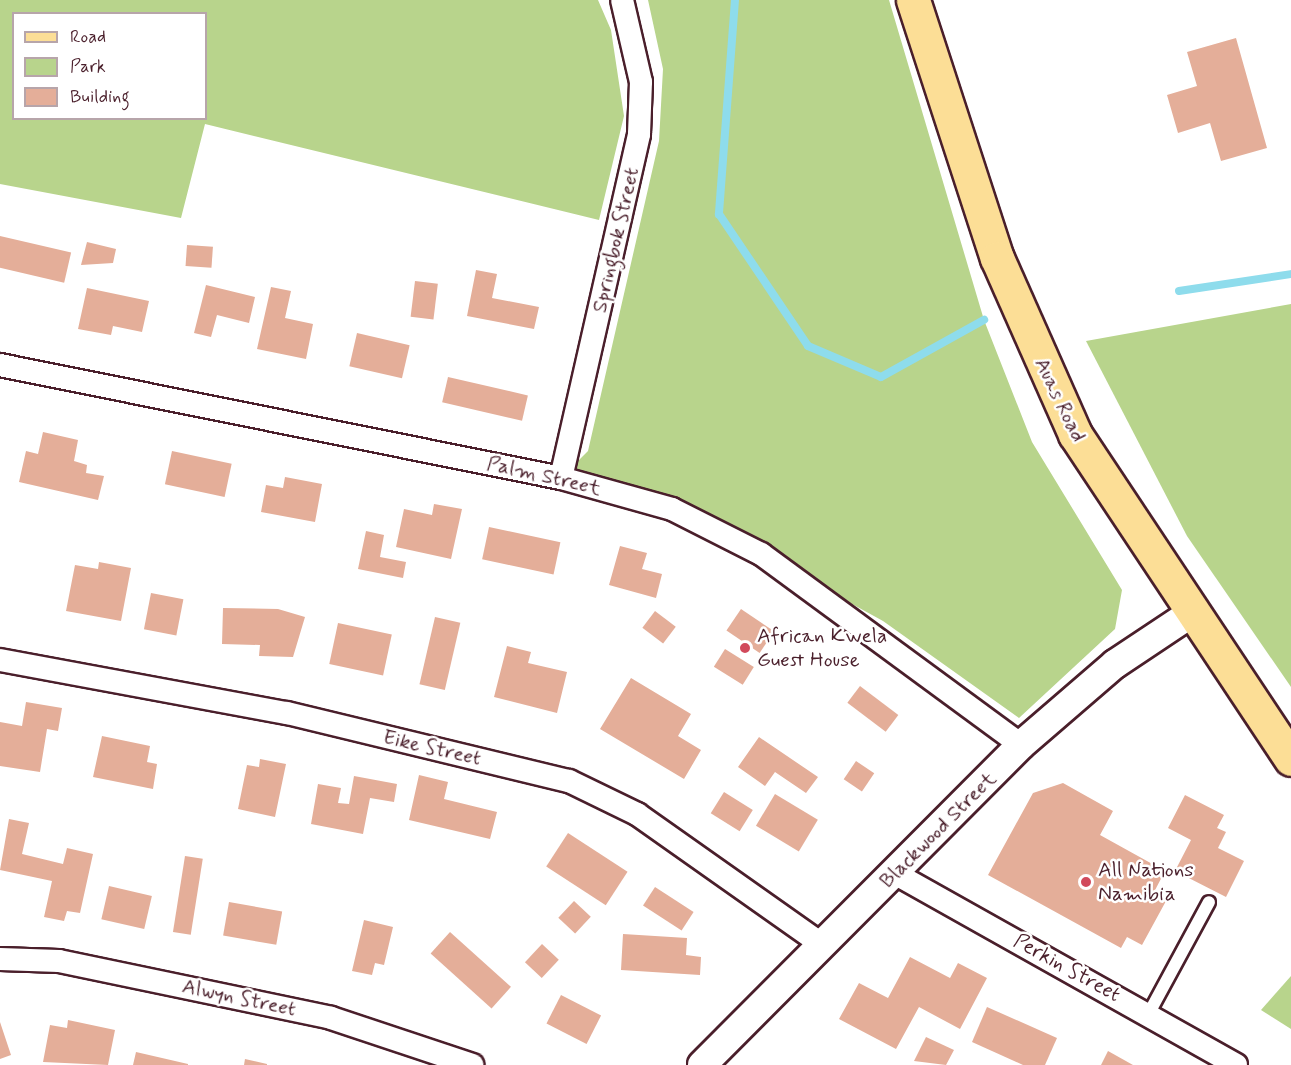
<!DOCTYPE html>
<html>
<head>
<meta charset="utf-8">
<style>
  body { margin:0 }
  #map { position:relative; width:1291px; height:1065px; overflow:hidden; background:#fff; font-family:Mynerve,sans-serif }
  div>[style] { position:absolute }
  .green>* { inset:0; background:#b8d48c }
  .stream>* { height:8px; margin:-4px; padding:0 4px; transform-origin:4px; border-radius:4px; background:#8edcec }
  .building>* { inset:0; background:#e4ae99; transform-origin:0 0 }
  .roads { filter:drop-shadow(2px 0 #4a1f2b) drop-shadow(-2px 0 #4a1f2b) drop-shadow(0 2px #4a1f2b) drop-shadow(0 -2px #4a1f2b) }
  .service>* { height:12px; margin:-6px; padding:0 6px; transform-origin:6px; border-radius:6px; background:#fff }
  .minor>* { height:22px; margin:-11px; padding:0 11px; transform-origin:11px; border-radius:11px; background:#fff }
  .tertiary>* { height:28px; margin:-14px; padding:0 14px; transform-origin:14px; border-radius:14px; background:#fff }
  .primary>* { height:33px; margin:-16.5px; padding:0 16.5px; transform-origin:16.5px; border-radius:16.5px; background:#fcde96 }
  .dots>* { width:16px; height:16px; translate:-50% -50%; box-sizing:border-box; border:3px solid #fff; border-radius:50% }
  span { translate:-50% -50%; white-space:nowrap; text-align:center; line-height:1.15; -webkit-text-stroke:5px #fff; paint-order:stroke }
  .street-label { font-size:21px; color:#4a1f2b }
  .poi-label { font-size:21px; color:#4a1f2b }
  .left { translate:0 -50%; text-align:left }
  .legend { position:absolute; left:12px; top:12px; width:195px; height:108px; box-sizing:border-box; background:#fff; border:2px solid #b7a5aa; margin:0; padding:8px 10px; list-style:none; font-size:18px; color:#4a1f2b }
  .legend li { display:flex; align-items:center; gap:12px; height:30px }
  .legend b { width:30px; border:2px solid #b7a5aa }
</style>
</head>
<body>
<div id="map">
  <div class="green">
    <div style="clip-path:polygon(evenodd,0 0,598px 0,611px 30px,624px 116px,599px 220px,205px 124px,181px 218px,0 184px,0 0,14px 14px,206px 14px,206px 118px,14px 118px,14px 14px)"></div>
    <div style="clip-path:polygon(648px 0,889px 0,984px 320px,1032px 442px,1122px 590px,1115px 629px,1019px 718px,883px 621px,761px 554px,561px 478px,588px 451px,659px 141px,663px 69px)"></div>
    <div style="clip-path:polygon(1291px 304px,1291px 687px,1187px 536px,1086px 341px)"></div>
    <div style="clip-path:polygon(1291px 976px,1291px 1029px,1261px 1010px)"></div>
  </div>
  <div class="stream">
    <div style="left:735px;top:0;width:215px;rotate:94.3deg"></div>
    <div style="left:719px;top:214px;width:159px;rotate:56deg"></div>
    <div style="left:808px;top:346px;width:79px;rotate:23deg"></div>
    <div style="left:881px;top:377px;width:118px;rotate:-29deg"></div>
    <div style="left:1179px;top:291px;width:113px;rotate:-8.6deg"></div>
  </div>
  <div class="building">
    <div style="clip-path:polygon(1236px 38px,1267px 148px,1221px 161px,1210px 123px,1178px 133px,1167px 95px,1197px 86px,1187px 52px)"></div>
    <div style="left:0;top:236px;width:73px;height:31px;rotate:13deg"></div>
    <div style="clip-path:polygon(87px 242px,116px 249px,113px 263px,81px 265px)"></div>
    <div style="left:187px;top:245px;width:26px;height:21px;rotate:4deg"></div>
    <div style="clip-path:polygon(476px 270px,497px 274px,492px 298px,539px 307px,534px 329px,467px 316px)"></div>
    <div style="left:415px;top:281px;width:23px;height:36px;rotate:7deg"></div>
    <div style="clip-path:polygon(206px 285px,255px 297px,249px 323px,217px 315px,211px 337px,194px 333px)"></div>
    <div style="clip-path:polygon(271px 287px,291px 291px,285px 318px,313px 324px,306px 359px,257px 349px)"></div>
    <div style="clip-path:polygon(87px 288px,149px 301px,142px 332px,113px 326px,111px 335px,78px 329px)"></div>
    <div style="left:357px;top:333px;width:54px;height:34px;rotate:13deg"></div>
    <div style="left:448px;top:377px;width:82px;height:26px;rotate:13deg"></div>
    <div style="clip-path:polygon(43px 432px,78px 440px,74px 461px,87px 465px,86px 473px,104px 476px,98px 500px,19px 482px,26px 451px,38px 454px)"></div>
    <div style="left:172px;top:451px;width:61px;height:34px;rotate:12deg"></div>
    <div style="clip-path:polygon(285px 477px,322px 484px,315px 522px,261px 512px,266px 485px,283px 488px)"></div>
    <div style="clip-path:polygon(434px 504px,462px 509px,451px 559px,396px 547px,404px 509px,432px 515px)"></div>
    <div style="left:489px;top:527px;width:73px;height:33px;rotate:12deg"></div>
    <div style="clip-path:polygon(366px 531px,384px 535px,380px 557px,406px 562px,403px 578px,358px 569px)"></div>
    <div style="clip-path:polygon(620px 546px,647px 553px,642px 569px,662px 574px,656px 598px,609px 585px)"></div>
    <div style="clip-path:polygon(99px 562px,131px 568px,121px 621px,66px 611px,75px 565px,98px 569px)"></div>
    <div style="left:151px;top:593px;width:33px;height:37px;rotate:11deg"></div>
    <div style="clip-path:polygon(223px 608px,278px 609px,305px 617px,293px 657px,259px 656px,260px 645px,222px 644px)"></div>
    <div style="left:741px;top:609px;width:40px;height:26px;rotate:34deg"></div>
    <div style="left:655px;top:611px;width:26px;height:21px;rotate:37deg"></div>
    <div style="left:435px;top:617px;width:26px;height:69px;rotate:13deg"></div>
    <div style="left:338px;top:623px;width:55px;height:42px;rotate:12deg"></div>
    <div style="clip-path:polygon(507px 646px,531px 652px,528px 663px,567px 672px,557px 713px,494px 697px)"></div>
    <div style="left:725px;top:649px;width:34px;height:21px;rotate:32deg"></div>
    <div style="clip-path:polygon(631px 678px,691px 714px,678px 736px,701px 750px,684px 779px,600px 729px)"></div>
    <div style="left:860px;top:686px;width:48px;height:21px;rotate:37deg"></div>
    <div style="clip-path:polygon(26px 702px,62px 708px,58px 731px,47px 729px,40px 772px,0 766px,0 722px,22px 726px)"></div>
    <div style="clip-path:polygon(102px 736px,150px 746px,147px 762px,157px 764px,153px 789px,93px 777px)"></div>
    <div style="clip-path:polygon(759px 737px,818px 777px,806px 793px,775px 772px,765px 786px,738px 767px)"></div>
    <div style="clip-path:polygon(260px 759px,286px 764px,275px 817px,238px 809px,247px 765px,259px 767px)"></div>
    <div style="left:856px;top:761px;width:22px;height:22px;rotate:34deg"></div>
    <div style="clip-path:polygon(419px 775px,448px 782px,444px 799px,497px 812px,490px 839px,409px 820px)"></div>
    <div style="clip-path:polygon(354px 776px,397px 784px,394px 802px,370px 798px,363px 834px,311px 824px,318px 784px,341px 788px,338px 803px,349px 804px)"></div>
    <div style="clip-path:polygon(1063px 783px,1113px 811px,1100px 835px,1165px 871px,1153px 894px,1166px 901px,1142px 945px,1127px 937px,1121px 948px,988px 875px,1033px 793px)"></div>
    <div style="left:724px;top:792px;width:34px;height:25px;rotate:32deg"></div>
    <div style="left:775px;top:794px;width:50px;height:37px;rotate:31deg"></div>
    <div style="clip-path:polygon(1185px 795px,1224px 815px,1217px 828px,1226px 832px,1218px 848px,1244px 861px,1226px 897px,1175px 871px,1191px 840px,1168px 828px)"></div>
    <div style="clip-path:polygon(9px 819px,29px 823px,22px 854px,63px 864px,67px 848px,93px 854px,80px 913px,67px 911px,64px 921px,44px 917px,52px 881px,0 870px)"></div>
    <div style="left:568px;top:833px;width:71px;height:40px;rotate:33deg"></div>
    <div style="left:185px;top:856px;width:18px;height:77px;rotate:9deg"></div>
    <div style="left:109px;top:886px;width:44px;height:34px;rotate:13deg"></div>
    <div style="left:655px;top:887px;width:46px;height:22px;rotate:33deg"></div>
    <div style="left:574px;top:901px;width:23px;height:23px;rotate:43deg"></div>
    <div style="left:229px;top:902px;width:54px;height:34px;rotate:10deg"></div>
    <div style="clip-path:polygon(364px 920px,393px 927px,384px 965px,375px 963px,372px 975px,352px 971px)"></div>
    <div style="left:450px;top:932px;width:82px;height:29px;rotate:42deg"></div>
    <div style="clip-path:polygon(623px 934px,687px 938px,686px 955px,701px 957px,700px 975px,621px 970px)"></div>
    <div style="left:542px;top:944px;width:23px;height:25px;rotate:43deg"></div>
    <div style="clip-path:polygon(910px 957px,950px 978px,958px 963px,987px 978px,960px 1029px,919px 1007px,896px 1049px,839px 1019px,859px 983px,888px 998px)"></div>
    <div style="left:561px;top:995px;width:45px;height:32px;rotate:27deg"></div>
    <div style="clip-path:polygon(987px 1007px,1057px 1038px,1045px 1065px,1023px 1065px,972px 1042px)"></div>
    <div style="clip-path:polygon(68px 1020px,115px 1030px,108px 1065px,43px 1062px,50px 1025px,67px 1028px)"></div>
    <div style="clip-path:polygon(0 1022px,11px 1055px,0 1059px)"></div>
    <div style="clip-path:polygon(926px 1037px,954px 1050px,946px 1065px,914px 1061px)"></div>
    <div style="clip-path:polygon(1108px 1051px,1133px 1065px,1101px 1065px)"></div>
    <div style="clip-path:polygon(136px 1052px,188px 1064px,188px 1065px,133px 1065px)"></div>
    <div style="clip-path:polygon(245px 1059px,267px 1064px,267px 1065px,244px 1065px)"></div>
  </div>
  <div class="roads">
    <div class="service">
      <div style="left:1149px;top:1013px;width:126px;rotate:-61.6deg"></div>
    </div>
    <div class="minor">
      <div style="left:0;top:365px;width:572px;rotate:11.39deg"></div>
      <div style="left:561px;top:478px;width:115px;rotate:15.6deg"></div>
      <div style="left:672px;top:509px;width:100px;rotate:26.8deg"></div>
      <div style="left:761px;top:554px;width:323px;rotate:36.3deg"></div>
      <div style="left:561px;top:478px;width:353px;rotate:-77.2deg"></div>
      <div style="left:639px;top:134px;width:52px;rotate:-87.8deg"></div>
      <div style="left:641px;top:82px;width:84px;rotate:-103deg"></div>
      <div style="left:0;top:660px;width:292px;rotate:10.5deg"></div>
      <div style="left:287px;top:713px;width:290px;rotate:13.6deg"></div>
      <div style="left:569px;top:781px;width:76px;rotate:25.9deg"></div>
      <div style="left:637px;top:814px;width:225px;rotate:35.2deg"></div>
      <div style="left:896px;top:874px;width:390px;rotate:29.3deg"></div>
      <div style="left:0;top:959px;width:59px;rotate:1.9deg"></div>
      <div style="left:59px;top:961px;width:278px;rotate:11.8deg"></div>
      <div style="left:331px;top:1018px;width:149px;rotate:18.4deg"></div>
    </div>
    <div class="tertiary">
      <div style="left:702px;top:1065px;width:452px;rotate:-45.1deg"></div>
      <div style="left:1021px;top:745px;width:124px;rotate:-40.8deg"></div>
      <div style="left:1115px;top:664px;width:90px;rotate:-33.7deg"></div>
    </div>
    <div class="primary">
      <div style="left:913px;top:0;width:271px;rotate:72deg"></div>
      <div style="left:997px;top:258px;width:193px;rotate:66.1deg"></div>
      <div style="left:1075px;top:434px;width:390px;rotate:56.4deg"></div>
    </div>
  </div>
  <div class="dots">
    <div style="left:745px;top:648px;background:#d1495b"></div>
    <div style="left:1086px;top:882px;background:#d1495b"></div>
  </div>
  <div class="street-label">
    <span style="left:616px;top:240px;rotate:-77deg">Springbok Street</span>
    <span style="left:1060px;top:400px;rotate:64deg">Auas Road</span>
    <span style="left:544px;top:476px;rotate:13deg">Palm Street</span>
    <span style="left:432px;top:748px;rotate:13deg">Eike Street</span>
    <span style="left:938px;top:830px;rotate:-45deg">Blackwood Street</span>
    <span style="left:1067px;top:968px;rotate:29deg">Perkin Street</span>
    <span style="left:239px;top:998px;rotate:12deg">Alwyn Street</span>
  </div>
  <div class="poi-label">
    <span class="left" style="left:757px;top:648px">African Kwela<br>Guest House</span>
    <span class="left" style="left:1098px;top:882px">All Nations<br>Namibia</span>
  </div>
  <ul class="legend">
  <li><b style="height:8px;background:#fcde96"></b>Road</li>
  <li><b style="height:16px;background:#b8d48c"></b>Park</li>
  <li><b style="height:16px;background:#e4ae99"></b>Building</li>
  </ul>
</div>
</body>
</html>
